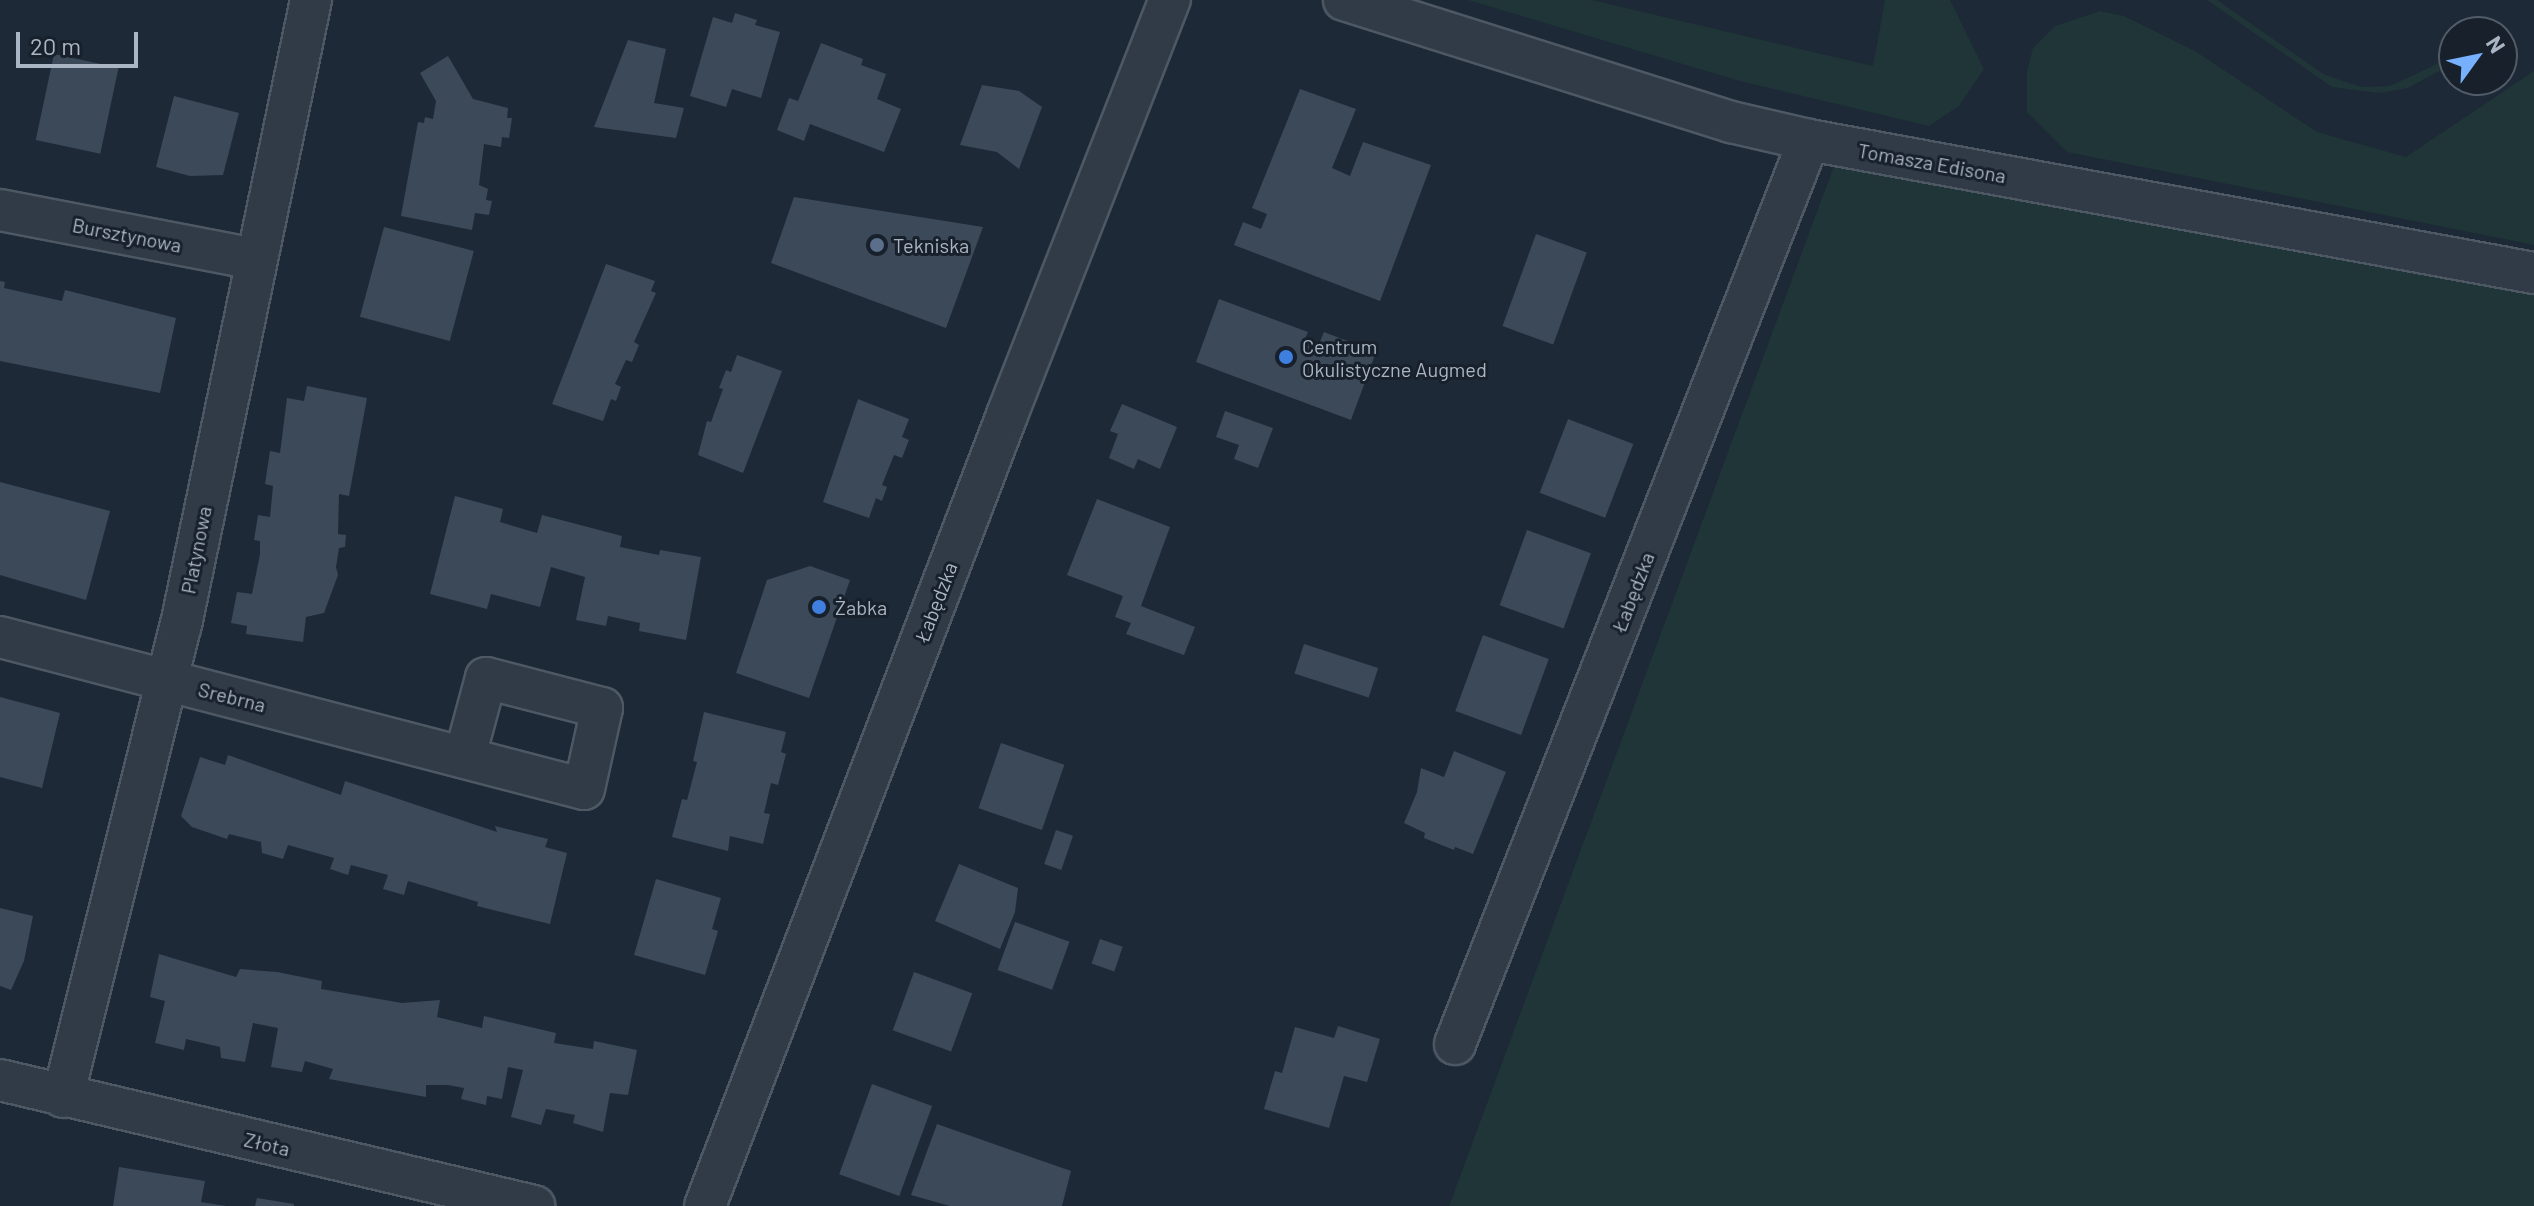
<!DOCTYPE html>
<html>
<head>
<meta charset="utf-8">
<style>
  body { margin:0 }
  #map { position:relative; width:2534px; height:1206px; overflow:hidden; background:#1d2936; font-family:Barlow,sans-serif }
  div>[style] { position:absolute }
  .green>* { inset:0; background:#1f3537 }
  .building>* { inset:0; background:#3b4959; transform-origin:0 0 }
  .roads { filter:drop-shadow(2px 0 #4e5865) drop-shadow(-2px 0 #4e5865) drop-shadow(0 2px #4e5865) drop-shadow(0 -2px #4e5865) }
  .minor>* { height:40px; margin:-20px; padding:0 20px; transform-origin:20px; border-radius:20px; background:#313b47 }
  .dots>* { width:22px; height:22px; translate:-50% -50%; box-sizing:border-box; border:4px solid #17202b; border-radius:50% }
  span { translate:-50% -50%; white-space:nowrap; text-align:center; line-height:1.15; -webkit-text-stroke:6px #17202b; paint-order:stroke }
  .street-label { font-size:20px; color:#aab5c4 }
  .poi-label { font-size:20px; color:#aab5c4 }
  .left { translate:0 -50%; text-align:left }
  .north { position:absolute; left:2438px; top:16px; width:80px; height:80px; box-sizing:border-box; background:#17202b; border:2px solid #525c68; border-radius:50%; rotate:57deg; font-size:22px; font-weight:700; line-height:32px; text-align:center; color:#aab5c4 }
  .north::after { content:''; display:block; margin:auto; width:28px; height:36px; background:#76b0fe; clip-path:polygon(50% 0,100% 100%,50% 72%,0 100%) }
  .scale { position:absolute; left:16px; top:32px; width:122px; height:36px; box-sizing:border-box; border:4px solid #aab5c4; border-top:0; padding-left:10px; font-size:24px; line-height:28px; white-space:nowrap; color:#aab5c4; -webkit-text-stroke:6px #17202b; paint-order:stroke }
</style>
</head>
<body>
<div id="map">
  <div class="green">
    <div style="clip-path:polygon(1468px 0,1592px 0,1873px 66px,1885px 0,1950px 0,1984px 69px,1959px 106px,1929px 126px,1740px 81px)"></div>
    <div style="clip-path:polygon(2207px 0,2217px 0,2325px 75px,2361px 87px,2390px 86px,2454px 56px,2454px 63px,2408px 88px,2379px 93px,2332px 87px)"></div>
    <div style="clip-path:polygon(2100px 11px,2124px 16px,2195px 51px,2317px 132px,2406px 157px,2534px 71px,2534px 245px,2067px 152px,2027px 112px,2027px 72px,2033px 48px,2055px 26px)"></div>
    <div style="clip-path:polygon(1835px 163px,2534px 273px,2534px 1206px,1449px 1206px)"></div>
  </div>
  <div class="building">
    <div style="clip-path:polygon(735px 13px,757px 20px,755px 25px,780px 32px,761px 98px,732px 89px,726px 107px,690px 96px,713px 17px,732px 23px)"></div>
    <div style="clip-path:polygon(628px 40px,666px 49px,654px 103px,684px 108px,676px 138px,594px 127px)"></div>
    <div style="clip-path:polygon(821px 43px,863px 59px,861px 65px,886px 74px,877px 99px,901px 109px,884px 152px,810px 124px,804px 141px,777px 130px,789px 98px,798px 101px)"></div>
    <div style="left:54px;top:54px;width:66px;height:88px;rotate:12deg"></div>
    <div style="clip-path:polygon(448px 56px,473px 99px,508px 108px,507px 118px,512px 118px,509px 138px,502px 137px,501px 147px,484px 144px,479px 185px,488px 189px,486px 200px,492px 201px,489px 215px,475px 213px,472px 230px,401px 216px,418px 122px,424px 123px,425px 117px,433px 119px,436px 101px,420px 73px)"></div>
    <div style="clip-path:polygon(982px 85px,1019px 91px,1042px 107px,1019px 169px,997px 152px,960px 145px)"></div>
    <div style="clip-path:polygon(1300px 89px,1356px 109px,1332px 168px,1350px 176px,1363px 142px,1431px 165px,1380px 301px,1234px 245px,1243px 222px,1261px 229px,1267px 214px,1252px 208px)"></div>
    <div style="clip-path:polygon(174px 96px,239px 113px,223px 175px,190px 176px,156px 167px)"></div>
    <div style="clip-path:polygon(794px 197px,983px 227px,946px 328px,771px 263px)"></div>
    <div style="left:384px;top:227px;width:93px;height:93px;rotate:15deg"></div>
    <div style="left:1536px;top:234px;width:54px;height:98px;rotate:20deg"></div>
    <div style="clip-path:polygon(606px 264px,655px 281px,651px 291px,656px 293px,634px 342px,639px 345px,632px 362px,626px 360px,615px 384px,621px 387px,616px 401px,611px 399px,603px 421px,552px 404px)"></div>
    <div style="clip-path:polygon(0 281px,5px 282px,4px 288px,62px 301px,65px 290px,176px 318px,160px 393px,0 361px)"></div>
    <div style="clip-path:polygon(1219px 299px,1308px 332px,1304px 341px,1318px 346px,1324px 332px,1376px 352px,1351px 420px,1196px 362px)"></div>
    <div style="clip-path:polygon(737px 355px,782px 371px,743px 473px,698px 455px,707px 421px,711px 422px,723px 389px,719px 388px,726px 370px,731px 372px)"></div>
    <div style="clip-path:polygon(307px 386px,367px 398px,349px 496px,339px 494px,338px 534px,346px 535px,345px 547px,339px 548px,336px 567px,338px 575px,324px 613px,306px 617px,303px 642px,246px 634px,247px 626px,231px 623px,237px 592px,252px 594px,260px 554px,260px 541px,254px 540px,258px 515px,270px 517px,273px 486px,265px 484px,270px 451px,280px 453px,287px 398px,304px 401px)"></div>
    <div style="clip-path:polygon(858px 399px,909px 419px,902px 437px,909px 440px,902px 458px,894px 455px,882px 485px,887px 487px,882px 501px,876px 498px,869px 518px,823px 502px)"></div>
    <div style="clip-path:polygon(1122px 404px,1177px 427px,1160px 469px,1138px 459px,1134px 469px,1109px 458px,1118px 434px,1110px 431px)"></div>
    <div style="clip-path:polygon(1225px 411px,1273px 428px,1258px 468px,1234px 459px,1239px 445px,1216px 437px)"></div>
    <div style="left:1568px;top:419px;width:70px;height:79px;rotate:21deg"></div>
    <div style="clip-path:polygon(0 482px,110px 511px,86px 600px,0 575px)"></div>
    <div style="clip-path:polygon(455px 496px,503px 509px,500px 522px,537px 533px,542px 515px,622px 536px,620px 547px,659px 555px,660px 550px,701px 557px,686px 640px,639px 631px,640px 623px,608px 616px,606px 626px,576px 620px,585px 577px,551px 567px,540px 607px,491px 594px,487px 609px,430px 594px)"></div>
    <div style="clip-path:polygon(1097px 499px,1170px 527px,1141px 606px,1195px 627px,1184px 655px,1126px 634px,1131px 623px,1115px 617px,1123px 596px,1067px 575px)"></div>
    <div style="left:1527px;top:530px;width:68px;height:80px;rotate:20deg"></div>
    <div style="clip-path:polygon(810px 566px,850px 580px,809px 698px,736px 673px,767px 580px)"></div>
    <div style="left:1483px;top:635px;width:70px;height:81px;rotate:20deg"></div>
    <div style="left:1304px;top:644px;width:78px;height:31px;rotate:18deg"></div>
    <div style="clip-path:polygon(0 697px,60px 713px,42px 788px,0 777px)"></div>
    <div style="clip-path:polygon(704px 712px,786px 732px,781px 752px,786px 754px,778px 785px,771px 783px,764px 813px,770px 814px,763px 844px,730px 836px,728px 851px,672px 837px,682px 799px,687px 800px,697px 762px,693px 761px)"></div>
    <div style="left:1001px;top:743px;width:67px;height:69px;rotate:19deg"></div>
    <div style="clip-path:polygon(1454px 751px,1506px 772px,1473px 854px,1455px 847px,1454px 850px,1424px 838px,1425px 833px,1404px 823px,1417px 792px,1421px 768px,1444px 777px)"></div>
    <div style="clip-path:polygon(228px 755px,341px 795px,345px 781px,497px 832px,495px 826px,548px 839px,545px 847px,567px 853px,550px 924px,477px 906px,478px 902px,408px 881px,404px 895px,383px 889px,388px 875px,351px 865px,348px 875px,330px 869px,334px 858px,288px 845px,283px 859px,262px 853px,261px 842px,229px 834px,227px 839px,192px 827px,181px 816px,200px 757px,225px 765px)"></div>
    <div style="left:1056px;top:830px;width:18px;height:36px;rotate:19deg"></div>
    <div style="clip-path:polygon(959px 864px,1018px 888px,1015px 912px,1000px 949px,935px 921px)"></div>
    <div style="clip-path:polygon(656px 879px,721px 898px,712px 929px,718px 931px,705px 975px,634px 955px)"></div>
    <div style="clip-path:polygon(0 908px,33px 916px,24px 961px,11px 990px,0 986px)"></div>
    <div style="left:1015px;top:922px;width:58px;height:51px;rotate:20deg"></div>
    <div style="left:1100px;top:939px;width:24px;height:26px;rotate:19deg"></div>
    <div style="clip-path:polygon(159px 954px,236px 977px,240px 969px,277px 972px,322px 981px,321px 989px,339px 992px,402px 1003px,440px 1000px,437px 1017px,482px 1028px,484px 1016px,556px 1033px,554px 1043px,593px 1049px,594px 1041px,637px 1050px,628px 1095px,610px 1093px,603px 1132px,573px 1123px,575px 1115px,546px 1109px,541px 1125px,511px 1117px,523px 1070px,508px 1067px,502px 1099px,487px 1096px,486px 1105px,461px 1099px,464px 1088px,448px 1085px,426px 1085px,426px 1097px,329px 1079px,333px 1069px,305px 1061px,302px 1072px,271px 1067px,278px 1028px,253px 1023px,245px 1062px,221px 1058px,220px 1047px,186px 1039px,184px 1050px,155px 1043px,165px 1001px,150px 997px)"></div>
    <div style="left:914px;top:972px;width:62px;height:62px;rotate:20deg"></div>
    <div style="clip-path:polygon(1338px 1026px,1380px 1039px,1367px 1082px,1344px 1076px,1329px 1128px,1264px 1109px,1275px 1071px,1282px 1073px,1295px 1027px,1334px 1038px)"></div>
    <div style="left:872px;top:1084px;width:64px;height:96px;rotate:20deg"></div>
    <div style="clip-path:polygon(937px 1124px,1071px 1171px,1062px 1206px,950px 1206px,911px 1195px)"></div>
    <div style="clip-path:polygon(119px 1167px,205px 1181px,201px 1202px,226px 1206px,113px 1206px)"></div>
    <div style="clip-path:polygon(257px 1198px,294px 1204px,294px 1206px,255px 1206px)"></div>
  </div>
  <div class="roads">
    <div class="minor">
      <div style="left:1344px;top:0;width:406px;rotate:17.5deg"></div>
      <div style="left:1731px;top:122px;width:80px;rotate:13deg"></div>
      <div style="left:1809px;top:140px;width:737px;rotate:10.4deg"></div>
      <div style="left:0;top:210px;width:260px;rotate:10.9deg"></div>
      <div style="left:0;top:637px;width:603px;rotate:14.59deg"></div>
      <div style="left:584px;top:789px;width:83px;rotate:-77.5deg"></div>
      <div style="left:602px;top:708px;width:120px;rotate:-165.5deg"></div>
      <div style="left:486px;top:678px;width:81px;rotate:105.1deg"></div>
      <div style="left:1455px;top:1044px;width:971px;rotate:-68.62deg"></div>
      <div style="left:0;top:1080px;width:549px;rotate:13.28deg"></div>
      <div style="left:63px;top:1097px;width:487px;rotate:-76deg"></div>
      <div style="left:181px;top:625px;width:638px;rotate:-78.25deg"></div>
      <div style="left:705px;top:1206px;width:847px;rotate:-69.1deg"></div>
      <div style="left:1007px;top:415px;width:446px;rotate:-68.6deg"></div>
    </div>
  </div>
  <div class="dots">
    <div style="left:877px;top:245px;background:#5c6f8a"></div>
    <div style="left:1286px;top:357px;background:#3f7fe0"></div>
    <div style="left:819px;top:607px;background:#3f7fe0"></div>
  </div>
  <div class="street-label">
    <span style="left:1932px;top:163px;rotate:10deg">Tomasza Edisona</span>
    <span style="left:127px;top:235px;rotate:11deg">Bursztynowa</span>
    <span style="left:196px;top:550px;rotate:-79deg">Platynowa</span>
    <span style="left:1633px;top:592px;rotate:-69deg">Łabędzka</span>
    <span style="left:936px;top:602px;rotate:-69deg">Łabędzka</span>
    <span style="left:232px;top:697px;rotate:14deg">Srebrna</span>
    <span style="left:267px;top:1144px;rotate:13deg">Złota</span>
  </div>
  <div class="poi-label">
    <span class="left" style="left:893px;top:245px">Tekniska</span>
    <span class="left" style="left:1302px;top:358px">Centrum<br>Okulistyczne Augmed</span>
    <span class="left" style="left:835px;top:607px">Żabka</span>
  </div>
  <div class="north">N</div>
  <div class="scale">20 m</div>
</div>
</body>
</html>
